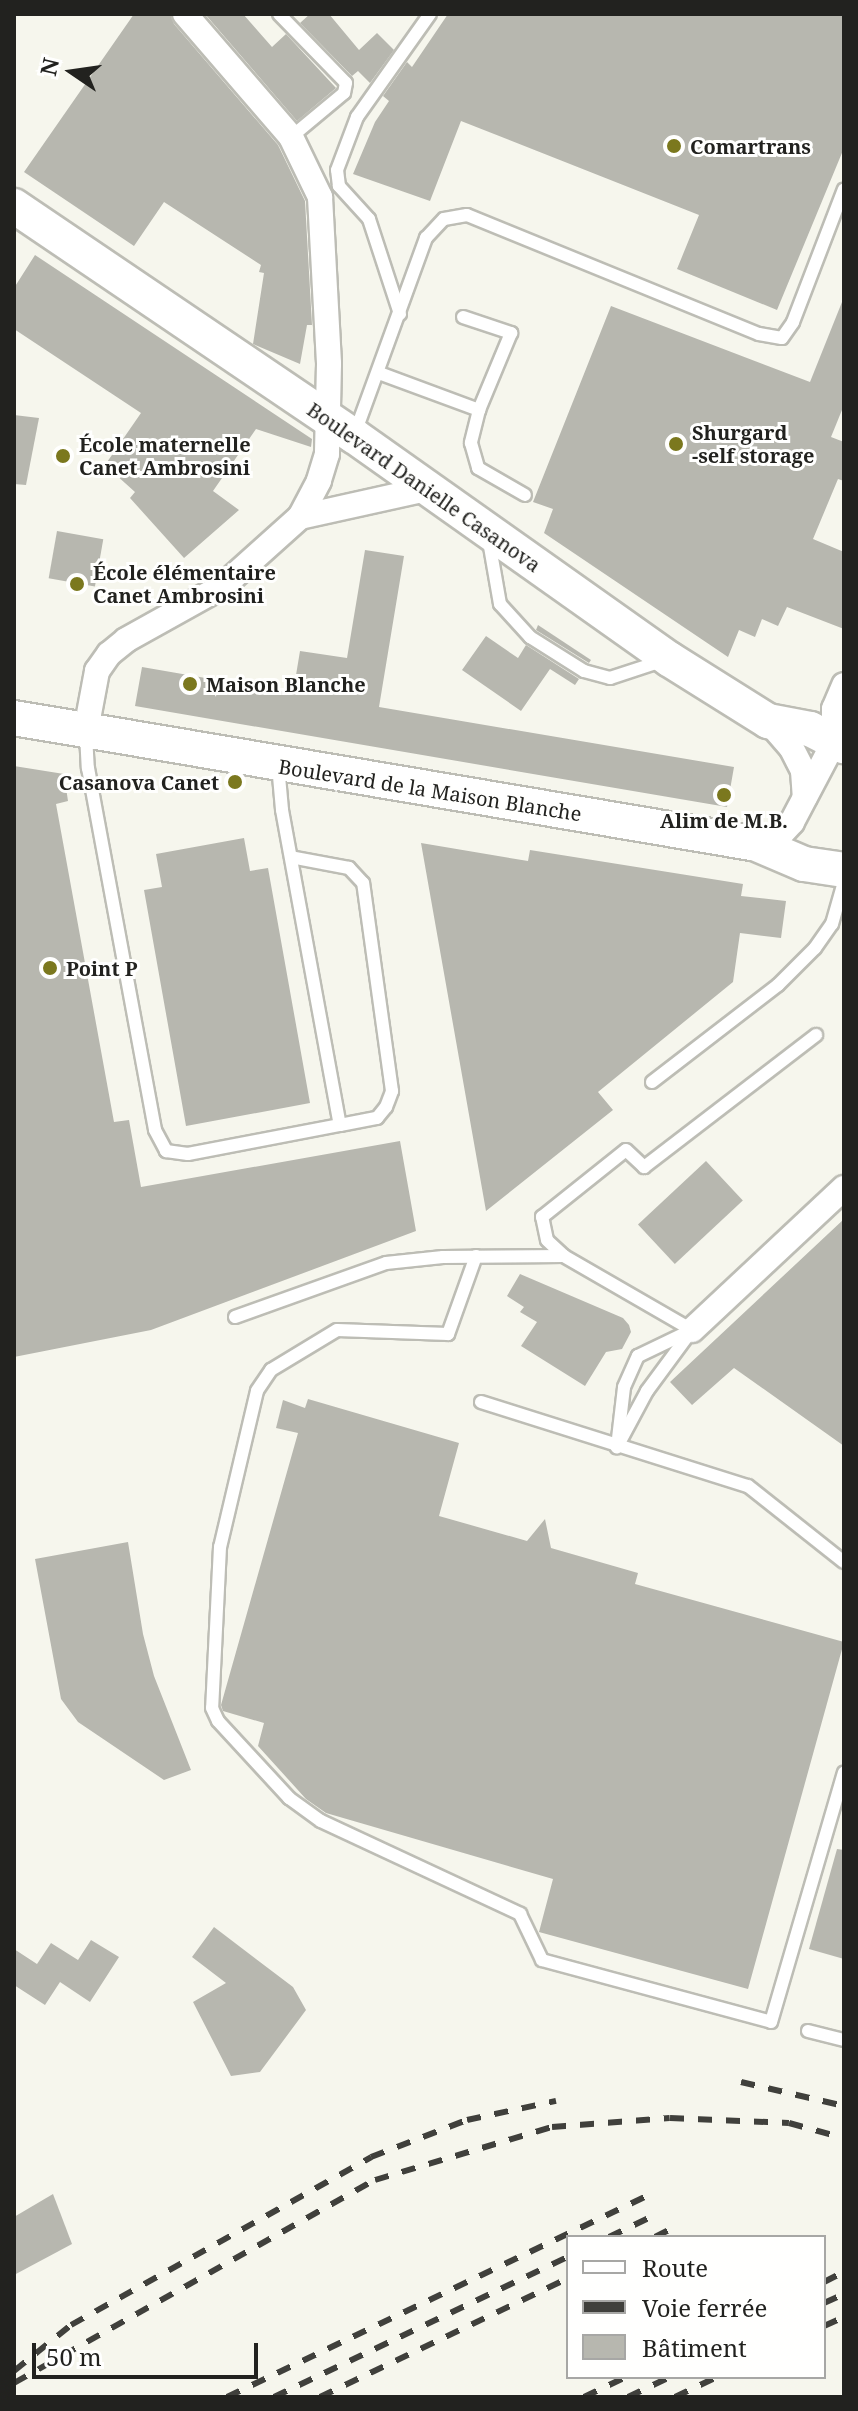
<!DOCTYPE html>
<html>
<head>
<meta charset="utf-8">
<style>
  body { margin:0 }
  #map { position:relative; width:858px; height:2411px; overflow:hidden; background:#f6f6ed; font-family:"Noto Serif",serif }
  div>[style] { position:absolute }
  .building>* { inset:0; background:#b7b7af; transform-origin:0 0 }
  .roads { filter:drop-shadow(2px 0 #bdbdb5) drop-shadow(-2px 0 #bdbdb5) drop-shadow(0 2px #bdbdb5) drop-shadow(0 -2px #bdbdb5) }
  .lane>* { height:12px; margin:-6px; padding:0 6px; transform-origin:6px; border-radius:6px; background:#fff }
  .street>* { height:24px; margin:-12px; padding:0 12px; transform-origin:12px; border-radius:12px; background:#fff }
  .secondary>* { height:34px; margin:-17px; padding:0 17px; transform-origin:17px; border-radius:17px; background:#fff }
  .rail>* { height:6px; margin-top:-3px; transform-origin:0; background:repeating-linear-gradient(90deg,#40403c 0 14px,transparent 0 28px) }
  .dots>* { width:22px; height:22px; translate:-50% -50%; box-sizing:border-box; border:4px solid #fffffe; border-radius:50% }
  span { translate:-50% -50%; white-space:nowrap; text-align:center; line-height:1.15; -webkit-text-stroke:6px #fffffe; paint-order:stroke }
  .poi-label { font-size:20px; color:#22221f; font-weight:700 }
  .left { translate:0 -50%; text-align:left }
  .right { translate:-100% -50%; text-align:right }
  .street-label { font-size:20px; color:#22221f }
  .frame { position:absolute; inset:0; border:16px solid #22221f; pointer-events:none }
  .legend { position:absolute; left:566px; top:2235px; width:260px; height:144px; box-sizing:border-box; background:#fffffe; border:2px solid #a7a7a5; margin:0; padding:10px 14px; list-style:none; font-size:24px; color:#22221f }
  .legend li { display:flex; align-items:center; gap:16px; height:40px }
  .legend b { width:40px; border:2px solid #a7a7a5 }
  .north { position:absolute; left:32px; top:32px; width:80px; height:80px; -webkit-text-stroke:6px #fffffe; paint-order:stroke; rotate:283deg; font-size:22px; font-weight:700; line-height:32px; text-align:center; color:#22221f }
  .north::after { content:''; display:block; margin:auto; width:28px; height:36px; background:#22221f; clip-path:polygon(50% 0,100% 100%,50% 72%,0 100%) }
  .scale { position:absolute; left:32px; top:2343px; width:226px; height:36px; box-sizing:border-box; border:4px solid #22221f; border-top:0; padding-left:10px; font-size:24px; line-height:28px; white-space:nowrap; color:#22221f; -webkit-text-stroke:6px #fffffe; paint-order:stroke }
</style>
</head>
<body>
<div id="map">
  <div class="building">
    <div style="clip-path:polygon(134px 14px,170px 14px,174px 24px,278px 145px,305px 201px,312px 325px,307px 325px,300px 364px,253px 344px,264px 273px,259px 272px,261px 265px,164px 202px,134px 246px,24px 172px)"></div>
    <div style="clip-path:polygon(205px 14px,243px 14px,272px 47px,286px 34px,336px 88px,297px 121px)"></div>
    <div style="clip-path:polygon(310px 14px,329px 14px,359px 50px,377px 33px,394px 50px,370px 83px,358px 71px,352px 76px,300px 23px)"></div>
    <div style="clip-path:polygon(448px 14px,844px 14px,844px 148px,777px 310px,677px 269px,699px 215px,461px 121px,430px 201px,353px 174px,375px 122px,389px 101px,383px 96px,407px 62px,412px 67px)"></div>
    <div style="clip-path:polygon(35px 255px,312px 439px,311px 447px,256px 429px,213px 491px,239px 510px,184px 558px,130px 498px,135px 492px,105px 465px,141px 413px,14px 329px,14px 288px)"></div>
    <div style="clip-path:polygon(842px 302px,844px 405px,831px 437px,844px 442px,844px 481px,838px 479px,813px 539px,844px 552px,844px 629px,787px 607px,778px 626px,762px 619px,755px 637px,739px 630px,728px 657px,544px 533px,553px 509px,533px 502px,611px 306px,810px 382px)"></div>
    <div style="clip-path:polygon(14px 415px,39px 418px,26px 485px,14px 484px)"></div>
    <div style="left:57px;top:531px;width:47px;height:48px;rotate:10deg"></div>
    <div style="clip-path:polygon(365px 550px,404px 556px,379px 707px,734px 767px,727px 807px,135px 706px,142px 667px,293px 693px,300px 651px,347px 658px)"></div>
    <div style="clip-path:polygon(538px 625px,591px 660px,589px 663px,536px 630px)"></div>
    <div style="clip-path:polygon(486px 636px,518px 658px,526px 645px,579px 679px,575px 685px,550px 669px,521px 711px,462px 670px)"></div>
    <div style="clip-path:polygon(14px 766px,64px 774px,68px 801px,56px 804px,114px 1122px,129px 1120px,141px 1187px,400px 1141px,416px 1231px,151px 1330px,14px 1357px)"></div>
    <div style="clip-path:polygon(244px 838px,250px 871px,268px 868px,310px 1103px,186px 1126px,144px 890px,162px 887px,156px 854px)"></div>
    <div style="clip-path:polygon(421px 843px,528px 861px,530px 850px,743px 884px,741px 896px,786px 901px,781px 938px,740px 933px,733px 982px,598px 1092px,613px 1110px,486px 1211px)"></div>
    <div style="left:706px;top:1161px;width:54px;height:93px;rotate:47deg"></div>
    <div style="clip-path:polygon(844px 1219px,844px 1446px,734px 1368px,692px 1405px,670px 1382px)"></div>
    <div style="clip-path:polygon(520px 1274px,623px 1318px,629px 1325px,631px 1332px,622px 1349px,606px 1352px,585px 1386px,521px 1346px,537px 1322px,520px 1312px,524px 1307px,507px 1296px)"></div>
    <div style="clip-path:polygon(308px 1399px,459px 1443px,439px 1516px,527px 1541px,545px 1519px,551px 1548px,638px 1573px,635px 1584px,844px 1642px,748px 1989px,539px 1932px,553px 1879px,326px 1813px,306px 1799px,258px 1746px,264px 1723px,223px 1711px,221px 1705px,298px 1433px,276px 1428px,283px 1400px,305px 1408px)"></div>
    <div style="clip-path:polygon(128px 1542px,143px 1634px,154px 1676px,191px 1770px,164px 1780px,78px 1722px,61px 1699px,35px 1559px)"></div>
    <div style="clip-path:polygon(837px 1849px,844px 1850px,844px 1959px,809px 1949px)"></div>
    <div style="clip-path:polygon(214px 1927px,293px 1987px,306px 2010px,260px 2072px,231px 2076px,193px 2002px,226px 1983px,192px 1957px)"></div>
    <div style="clip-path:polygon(91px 1940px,119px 1957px,90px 2002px,60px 1982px,45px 2005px,14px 1985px,14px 1949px,37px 1964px,51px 1943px,78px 1960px)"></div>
    <div style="clip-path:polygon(53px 2194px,72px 2244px,14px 2275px,14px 2217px)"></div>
  </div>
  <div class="roads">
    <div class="lane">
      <div style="left:279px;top:14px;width:96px;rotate:45.8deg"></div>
      <div style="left:346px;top:83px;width:10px;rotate:101deg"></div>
      <div style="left:344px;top:93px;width:69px;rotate:140.3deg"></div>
      <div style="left:400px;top:314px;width:100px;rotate:-108.1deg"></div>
      <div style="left:369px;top:219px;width:45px;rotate:-132.3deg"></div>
      <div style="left:339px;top:186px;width:16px;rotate:-97deg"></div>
      <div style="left:337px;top:170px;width:57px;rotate:-69.3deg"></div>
      <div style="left:357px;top:117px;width:126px;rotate:-54.7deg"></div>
      <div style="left:463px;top:317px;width:51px;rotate:18.4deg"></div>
      <div style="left:511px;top:333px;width:83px;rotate:112.6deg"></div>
      <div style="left:479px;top:410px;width:34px;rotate:104deg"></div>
      <div style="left:471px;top:443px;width:26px;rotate:74deg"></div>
      <div style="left:478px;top:468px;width:54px;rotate:29.9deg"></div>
      <div style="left:379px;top:373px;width:107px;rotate:20.3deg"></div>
      <div style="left:355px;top:433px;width:208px;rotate:-70deg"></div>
      <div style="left:426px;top:238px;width:26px;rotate:-47deg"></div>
      <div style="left:444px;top:219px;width:23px;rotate:-10deg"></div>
      <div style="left:467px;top:215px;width:315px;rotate:22.2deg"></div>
      <div style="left:759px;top:334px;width:23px;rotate:10deg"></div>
      <div style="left:782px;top:338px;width:19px;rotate:-55deg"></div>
      <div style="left:793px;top:322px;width:142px;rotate:-69deg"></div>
      <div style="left:489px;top:541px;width:64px;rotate:80.1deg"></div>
      <div style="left:500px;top:604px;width:45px;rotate:47.7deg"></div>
      <div style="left:530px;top:637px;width:64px;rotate:32.2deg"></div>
      <div style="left:584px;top:671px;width:27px;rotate:15deg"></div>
      <div style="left:610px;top:678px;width:55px;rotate:-18.1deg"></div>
      <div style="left:86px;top:734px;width:34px;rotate:87deg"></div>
      <div style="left:88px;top:768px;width:368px;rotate:79.5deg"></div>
      <div style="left:155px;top:1130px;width:24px;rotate:62deg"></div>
      <div style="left:166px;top:1151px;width:22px;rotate:8deg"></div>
      <div style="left:188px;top:1154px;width:155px;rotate:-10.8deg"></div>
      <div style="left:340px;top:1125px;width:38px;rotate:-11deg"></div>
      <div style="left:377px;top:1118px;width:14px;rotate:-51deg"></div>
      <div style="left:386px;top:1107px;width:17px;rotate:-69deg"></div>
      <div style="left:392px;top:1091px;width:210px;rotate:-97.9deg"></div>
      <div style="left:363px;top:883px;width:21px;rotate:-133deg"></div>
      <div style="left:349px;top:868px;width:59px;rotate:-169.3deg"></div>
      <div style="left:278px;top:765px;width:45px;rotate:84.9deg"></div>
      <div style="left:282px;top:810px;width:320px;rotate:79.6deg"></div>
      <div style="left:652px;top:1082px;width:159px;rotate:-37.6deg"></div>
      <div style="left:778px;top:985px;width:52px;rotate:-45deg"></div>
      <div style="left:815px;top:948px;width:29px;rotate:-55deg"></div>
      <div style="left:832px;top:924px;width:44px;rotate:-74.1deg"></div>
      <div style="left:476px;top:1256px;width:83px;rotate:109.7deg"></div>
      <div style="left:448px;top:1334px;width:111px;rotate:-177.9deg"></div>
      <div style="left:337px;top:1330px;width:77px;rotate:148.8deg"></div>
      <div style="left:271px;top:1370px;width:25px;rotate:124deg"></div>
      <div style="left:257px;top:1391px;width:160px;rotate:103.3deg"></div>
      <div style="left:220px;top:1547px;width:161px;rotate:92.8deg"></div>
      <div style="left:212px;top:1708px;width:14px;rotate:65deg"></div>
      <div style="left:218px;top:1721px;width:105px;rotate:47.3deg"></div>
      <div style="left:289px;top:1798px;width:39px;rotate:36deg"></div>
      <div style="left:321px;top:1821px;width:220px;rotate:25deg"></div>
      <div style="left:520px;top:1914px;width:51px;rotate:64.4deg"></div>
      <div style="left:542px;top:1960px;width:237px;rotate:15.1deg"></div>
      <div style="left:771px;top:2022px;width:260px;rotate:-73.7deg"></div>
      <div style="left:235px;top:1317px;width:160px;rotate:-19.7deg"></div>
      <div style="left:386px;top:1263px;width:57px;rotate:-6deg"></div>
      <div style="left:443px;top:1257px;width:121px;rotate:-0.5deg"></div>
      <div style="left:692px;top:1330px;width:148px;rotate:-150deg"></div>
      <div style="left:564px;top:1256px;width:23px;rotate:-137deg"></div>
      <div style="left:547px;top:1240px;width:24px;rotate:-102deg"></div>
      <div style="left:542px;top:1217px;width:107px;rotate:-38.6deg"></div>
      <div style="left:626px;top:1150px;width:25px;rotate:43deg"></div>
      <div style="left:644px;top:1167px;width:217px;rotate:-37.5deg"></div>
      <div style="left:692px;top:1330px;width:76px;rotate:126.4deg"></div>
      <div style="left:647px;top:1391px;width:64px;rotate:118.2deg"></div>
      <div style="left:617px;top:1447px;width:60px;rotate:-83.3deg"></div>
      <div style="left:624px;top:1387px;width:34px;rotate:-66deg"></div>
      <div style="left:638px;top:1356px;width:60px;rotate:-25.7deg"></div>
      <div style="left:481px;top:1402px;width:280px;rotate:17.5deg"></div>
      <div style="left:748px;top:1486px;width:122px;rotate:38.4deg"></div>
      <div style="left:808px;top:2031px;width:37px;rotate:14deg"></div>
    </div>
    <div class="street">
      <div style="left:185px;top:14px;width:162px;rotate:49.2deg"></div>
      <div style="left:291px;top:137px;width:67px;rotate:64.2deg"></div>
      <div style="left:320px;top:197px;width:167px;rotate:86.9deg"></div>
      <div style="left:329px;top:364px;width:90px;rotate:91.3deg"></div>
      <div style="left:327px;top:454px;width:28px;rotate:107deg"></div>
      <div style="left:319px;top:481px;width:41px;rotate:117.8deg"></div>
      <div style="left:768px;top:721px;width:35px;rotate:49deg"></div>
      <div style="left:791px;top:747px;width:27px;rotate:63deg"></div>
      <div style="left:803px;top:771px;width:26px;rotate:86deg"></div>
      <div style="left:86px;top:730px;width:60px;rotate:-79.4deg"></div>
      <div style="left:97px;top:671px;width:21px;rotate:-55deg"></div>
      <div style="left:109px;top:654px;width:22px;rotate:-39deg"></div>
      <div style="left:126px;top:640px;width:111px;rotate:-29.1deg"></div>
      <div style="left:223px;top:586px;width:103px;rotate:-41.9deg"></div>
      <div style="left:300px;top:517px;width:129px;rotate:-12.5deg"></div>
      <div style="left:757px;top:844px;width:26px;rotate:-23deg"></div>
      <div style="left:781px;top:834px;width:16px;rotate:-47deg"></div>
      <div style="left:792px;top:822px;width:90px;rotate:-62.3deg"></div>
      <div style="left:834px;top:742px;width:33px;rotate:-90deg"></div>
      <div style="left:834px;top:709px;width:26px;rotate:-67deg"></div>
      <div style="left:692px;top:1330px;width:208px;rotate:-43.1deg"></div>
    </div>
    <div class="secondary">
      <div style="left:14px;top:206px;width:410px;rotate:34.1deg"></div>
      <div style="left:354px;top:436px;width:386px;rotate:35.3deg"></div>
      <div style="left:669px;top:659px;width:117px;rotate:32.1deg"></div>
      <div style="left:768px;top:721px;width:43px;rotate:10.8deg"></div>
      <div style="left:810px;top:729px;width:38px;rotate:27deg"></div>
      <div style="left:14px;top:718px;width:754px;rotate:9.62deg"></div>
      <div style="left:757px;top:844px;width:51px;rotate:23.1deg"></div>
      <div style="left:804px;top:864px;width:40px;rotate:8.5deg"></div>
    </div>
  </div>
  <div class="rail">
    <div style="left:741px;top:2082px;width:106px;rotate:13.1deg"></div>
    <div style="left:609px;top:2237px;width:55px;rotate:-25.6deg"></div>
    <div style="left:655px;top:2237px;width:16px;rotate:-27deg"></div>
    <div style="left:824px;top:2282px;width:22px;rotate:-27deg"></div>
    <div style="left:824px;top:2303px;width:22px;rotate:-24deg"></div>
    <div style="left:824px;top:2326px;width:22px;rotate:-24deg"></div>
    <div style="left:14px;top:2371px;width:73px;rotate:-38.9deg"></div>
    <div style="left:71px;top:2325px;width:344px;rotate:-29.2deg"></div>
    <div style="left:371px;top:2157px;width:103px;rotate:-21.1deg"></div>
    <div style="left:467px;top:2120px;width:91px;rotate:-12.1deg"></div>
    <div style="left:14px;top:2383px;width:414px;rotate:-29.4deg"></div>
    <div style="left:375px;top:2180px;width:185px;rotate:-16.7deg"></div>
    <div style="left:552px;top:2127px;width:118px;rotate:-4.4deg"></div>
    <div style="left:670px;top:2118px;width:119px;rotate:2.4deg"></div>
    <div style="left:789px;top:2123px;width:57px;rotate:15.3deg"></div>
    <div style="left:227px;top:2397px;width:470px;rotate:-25.6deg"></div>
    <div style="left:274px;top:2397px;width:326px;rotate:-25.5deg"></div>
    <div style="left:320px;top:2397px;width:275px;rotate:-25.6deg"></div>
    <div style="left:584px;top:2397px;width:47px;rotate:-25.5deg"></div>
    <div style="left:628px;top:2397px;width:47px;rotate:-25.5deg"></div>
    <div style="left:675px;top:2397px;width:47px;rotate:-25.5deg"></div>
  </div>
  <div class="dots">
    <div style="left:674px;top:146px;background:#7b781e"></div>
    <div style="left:676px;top:444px;background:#7b781e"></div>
    <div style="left:63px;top:456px;background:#7b781e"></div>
    <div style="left:77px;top:584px;background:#7b781e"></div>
    <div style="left:190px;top:684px;background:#7b781e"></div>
    <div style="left:235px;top:782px;background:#7b781e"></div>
    <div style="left:724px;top:795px;background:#7b781e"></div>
    <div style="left:50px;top:968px;background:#7b781e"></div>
  </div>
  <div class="poi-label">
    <span class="left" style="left:690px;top:146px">Comartrans</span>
    <span class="left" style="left:692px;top:444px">Shurgard<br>-self storage</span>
    <span class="left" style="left:79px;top:456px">École maternelle<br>Canet Ambrosini</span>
    <span class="left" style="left:93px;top:584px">École élémentaire<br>Canet Ambrosini</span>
    <span class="left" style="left:206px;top:684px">Maison Blanche</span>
    <span class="right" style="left:219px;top:782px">Casanova Canet</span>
    <span style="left:724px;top:820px">Alim de M.B.</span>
    <span class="left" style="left:66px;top:968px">Point P</span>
  </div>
  <div class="street-label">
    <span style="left:424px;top:487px;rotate:35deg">Boulevard Danielle Casanova</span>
    <span style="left:430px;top:790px;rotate:9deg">Boulevard de la Maison Blanche</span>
  </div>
  <div class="frame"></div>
  <ul class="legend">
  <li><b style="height:10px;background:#fff"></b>Route</li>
  <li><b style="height:10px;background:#40403c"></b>Voie ferrée</li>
  <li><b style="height:22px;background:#b7b7af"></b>Bâtiment</li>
  </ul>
  <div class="north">N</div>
  <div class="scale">50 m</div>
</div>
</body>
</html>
